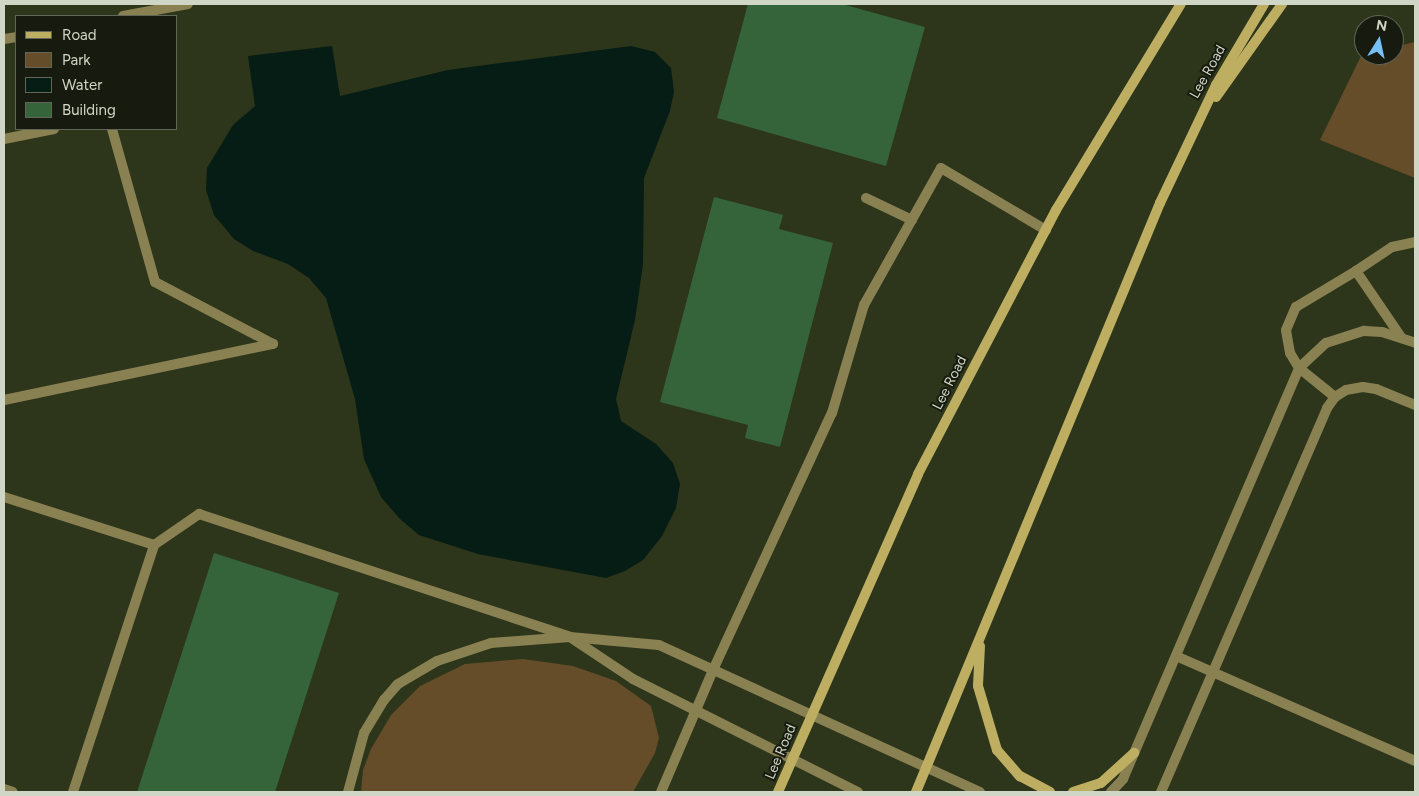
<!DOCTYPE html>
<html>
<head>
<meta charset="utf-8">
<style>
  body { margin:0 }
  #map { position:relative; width:1419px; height:796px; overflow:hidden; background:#2d351a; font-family:Figtree,sans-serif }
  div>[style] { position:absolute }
  .green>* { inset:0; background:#664d29 }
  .water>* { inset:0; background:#051d15 }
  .building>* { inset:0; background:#35643a }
  .lane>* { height:10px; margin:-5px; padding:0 5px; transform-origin:5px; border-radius:5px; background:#8a8153 }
  .street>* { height:10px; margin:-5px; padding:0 5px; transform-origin:5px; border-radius:5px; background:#8a8153 }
  .secondary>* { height:10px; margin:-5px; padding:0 5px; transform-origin:5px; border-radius:5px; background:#bdae62 }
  span { translate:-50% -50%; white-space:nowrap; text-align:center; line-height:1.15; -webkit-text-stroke:4px #171b0f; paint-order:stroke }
  .street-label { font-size:14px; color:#d0d6c5 }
  .frame { position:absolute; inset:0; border:5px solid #d0d6c5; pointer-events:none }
  .legend { position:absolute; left:15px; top:15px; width:162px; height:115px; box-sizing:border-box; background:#171b0f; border:1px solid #616658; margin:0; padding:6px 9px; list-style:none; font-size:15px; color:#d0d6c5 }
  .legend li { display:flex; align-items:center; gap:10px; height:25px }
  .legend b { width:25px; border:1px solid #616658 }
  .north { position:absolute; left:1354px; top:15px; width:50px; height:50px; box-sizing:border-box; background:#171b0f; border:1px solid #616658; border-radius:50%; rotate:10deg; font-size:14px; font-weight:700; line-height:20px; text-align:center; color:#d0d6c5 }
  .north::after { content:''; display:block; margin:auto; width:18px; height:22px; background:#75c0f6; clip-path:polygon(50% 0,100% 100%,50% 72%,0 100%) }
</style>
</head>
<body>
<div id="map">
  <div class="green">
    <div style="clip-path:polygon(1415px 42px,1415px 178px,1320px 140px,1362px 54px,1394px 55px,1394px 47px)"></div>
    <div style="clip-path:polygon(523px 659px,573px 666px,616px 681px,651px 706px,659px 738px,655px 753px,633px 792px,361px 792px,363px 770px,371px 749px,391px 715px,420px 686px,465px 664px)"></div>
  </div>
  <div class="water">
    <div style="clip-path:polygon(332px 46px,340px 96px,448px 70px,631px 46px,655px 52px,671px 68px,674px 92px,670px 111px,644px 178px,643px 264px,635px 320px,616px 399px,621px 421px,656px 444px,673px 463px,680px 484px,676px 508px,662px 536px,643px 560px,625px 571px,606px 578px,478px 554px,419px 535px,400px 519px,381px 497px,364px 459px,355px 399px,326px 298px,309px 278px,288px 264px,253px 251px,234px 239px,214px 215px,206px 190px,207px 168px,233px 125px,255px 106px,248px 56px)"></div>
  </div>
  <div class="building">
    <div style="clip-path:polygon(748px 4px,842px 4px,925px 27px,886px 166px,717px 118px)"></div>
    <div style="clip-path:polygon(714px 197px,783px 215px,779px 229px,833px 243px,780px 447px,745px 438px,748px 425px,660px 402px)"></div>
    <div style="clip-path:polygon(214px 553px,339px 593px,275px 792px,137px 792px)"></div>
  </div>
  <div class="lane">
    <div style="left:112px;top:129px;width:159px;rotate:74.3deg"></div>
    <div style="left:155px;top:282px;width:133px;rotate:27.7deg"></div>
    <div style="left:4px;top:139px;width:51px;rotate:-11.3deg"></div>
    <div style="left:866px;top:198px;width:51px;rotate:25.6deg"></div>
    <div style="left:1401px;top:337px;width:80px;rotate:-124.3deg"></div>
    <div style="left:1356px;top:271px;width:43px;rotate:-33.7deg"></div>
    <div style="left:1392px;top:247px;width:24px;rotate:-12deg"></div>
    <div style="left:1335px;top:397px;width:46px;rotate:-141.1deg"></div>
    <div style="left:1299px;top:368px;width:17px;rotate:-121deg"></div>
    <div style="left:1290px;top:353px;width:23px;rotate:-100deg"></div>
    <div style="left:1286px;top:330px;width:25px;rotate:-67deg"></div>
    <div style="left:1296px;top:307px;width:70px;rotate:-31deg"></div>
    <div style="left:4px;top:400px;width:275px;rotate:-11.8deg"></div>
    <div style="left:4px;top:497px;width:157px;rotate:17.7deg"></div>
    <div style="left:1176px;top:656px;width:261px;rotate:23.7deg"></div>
    <div style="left:4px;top:789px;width:9px;rotate:18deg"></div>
    <div style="left:73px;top:792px;width:260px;rotate:-71.8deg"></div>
    <div style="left:154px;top:545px;width:55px;rotate:-34.6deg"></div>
    <div style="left:199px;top:514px;width:391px;rotate:18.3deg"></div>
    <div style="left:570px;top:637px;width:76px;rotate:33.7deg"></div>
    <div style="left:633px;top:679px;width:252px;rotate:26.7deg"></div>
    <div style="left:348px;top:792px;width:61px;rotate:-74.8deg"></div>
    <div style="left:364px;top:733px;width:39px;rotate:-59deg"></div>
    <div style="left:384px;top:700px;width:21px;rotate:-49deg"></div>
    <div style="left:398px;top:684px;width:45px;rotate:-30.5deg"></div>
    <div style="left:437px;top:661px;width:57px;rotate:-18.4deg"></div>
    <div style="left:491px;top:643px;width:79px;rotate:-4.3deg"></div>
    <div style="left:570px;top:637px;width:89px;rotate:5.1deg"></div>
    <div style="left:659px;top:645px;width:353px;rotate:24.6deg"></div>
    <div style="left:661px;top:792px;width:133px;rotate:-66.9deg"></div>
    <div style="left:713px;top:670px;width:283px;rotate:-65.2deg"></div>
    <div style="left:832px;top:413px;width:113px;rotate:-73.5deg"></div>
    <div style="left:864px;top:305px;width:157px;rotate:-60.7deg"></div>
    <div style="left:941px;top:168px;width:122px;rotate:30.6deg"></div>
    <div style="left:1111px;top:792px;width:18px;rotate:-47deg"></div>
    <div style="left:1123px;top:779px;width:447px;rotate:-66.8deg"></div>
    <div style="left:1299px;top:368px;width:37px;rotate:-43deg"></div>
    <div style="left:1326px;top:343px;width:40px;rotate:-18deg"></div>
    <div style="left:1364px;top:331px;width:18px;rotate:3deg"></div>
    <div style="left:1382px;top:332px;width:35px;rotate:18deg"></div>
    <div style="left:1161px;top:792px;width:418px;rotate:-66.6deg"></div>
    <div style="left:1327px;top:408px;width:14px;rotate:-54deg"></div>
    <div style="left:1335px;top:397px;width:13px;rotate:-32deg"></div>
    <div style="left:1346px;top:390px;width:17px;rotate:-10deg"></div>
    <div style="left:1363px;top:387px;width:13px;rotate:9deg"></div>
    <div style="left:1376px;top:389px;width:42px;rotate:22.3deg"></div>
  </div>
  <div class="street">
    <div style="left:123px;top:16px;width:66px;rotate:-10.5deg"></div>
    <div style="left:4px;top:39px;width:12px;rotate:-9deg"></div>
  </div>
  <div class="secondary">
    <div style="left:1216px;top:97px;width:114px;rotate:-54.6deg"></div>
    <div style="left:980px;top:646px;width:40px;rotate:92.9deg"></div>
    <div style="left:978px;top:686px;width:67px;rotate:73.5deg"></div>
    <div style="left:997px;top:750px;width:35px;rotate:49deg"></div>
    <div style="left:1020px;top:776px;width:34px;rotate:28deg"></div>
    <div style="left:778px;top:792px;width:347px;rotate:-66.2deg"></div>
    <div style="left:918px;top:474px;width:298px;rotate:-62.4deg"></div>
    <div style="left:1056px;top:210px;width:241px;rotate:-58.8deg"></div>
    <div style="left:916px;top:792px;width:638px;rotate:-67.5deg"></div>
    <div style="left:1160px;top:203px;width:131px;rotate:-64.6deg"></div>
    <div style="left:1216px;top:85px;width:94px;rotate:-59.3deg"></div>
    <div style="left:1073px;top:792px;width:29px;rotate:-18deg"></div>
    <div style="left:1101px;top:783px;width:45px;rotate:-42.3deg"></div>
  </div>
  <div class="street-label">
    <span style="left:1208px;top:72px;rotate:-61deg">Lee Road</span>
    <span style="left:950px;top:383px;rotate:-63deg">Lee Road</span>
    <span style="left:781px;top:752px;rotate:-67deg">Lee Road</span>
  </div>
  <div class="frame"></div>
  <ul class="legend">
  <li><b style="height:6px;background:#bdae62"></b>Road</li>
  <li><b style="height:14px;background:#664d29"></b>Park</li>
  <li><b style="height:14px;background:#051d15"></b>Water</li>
  <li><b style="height:14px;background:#35643a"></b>Building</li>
  </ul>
  <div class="north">N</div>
</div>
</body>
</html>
